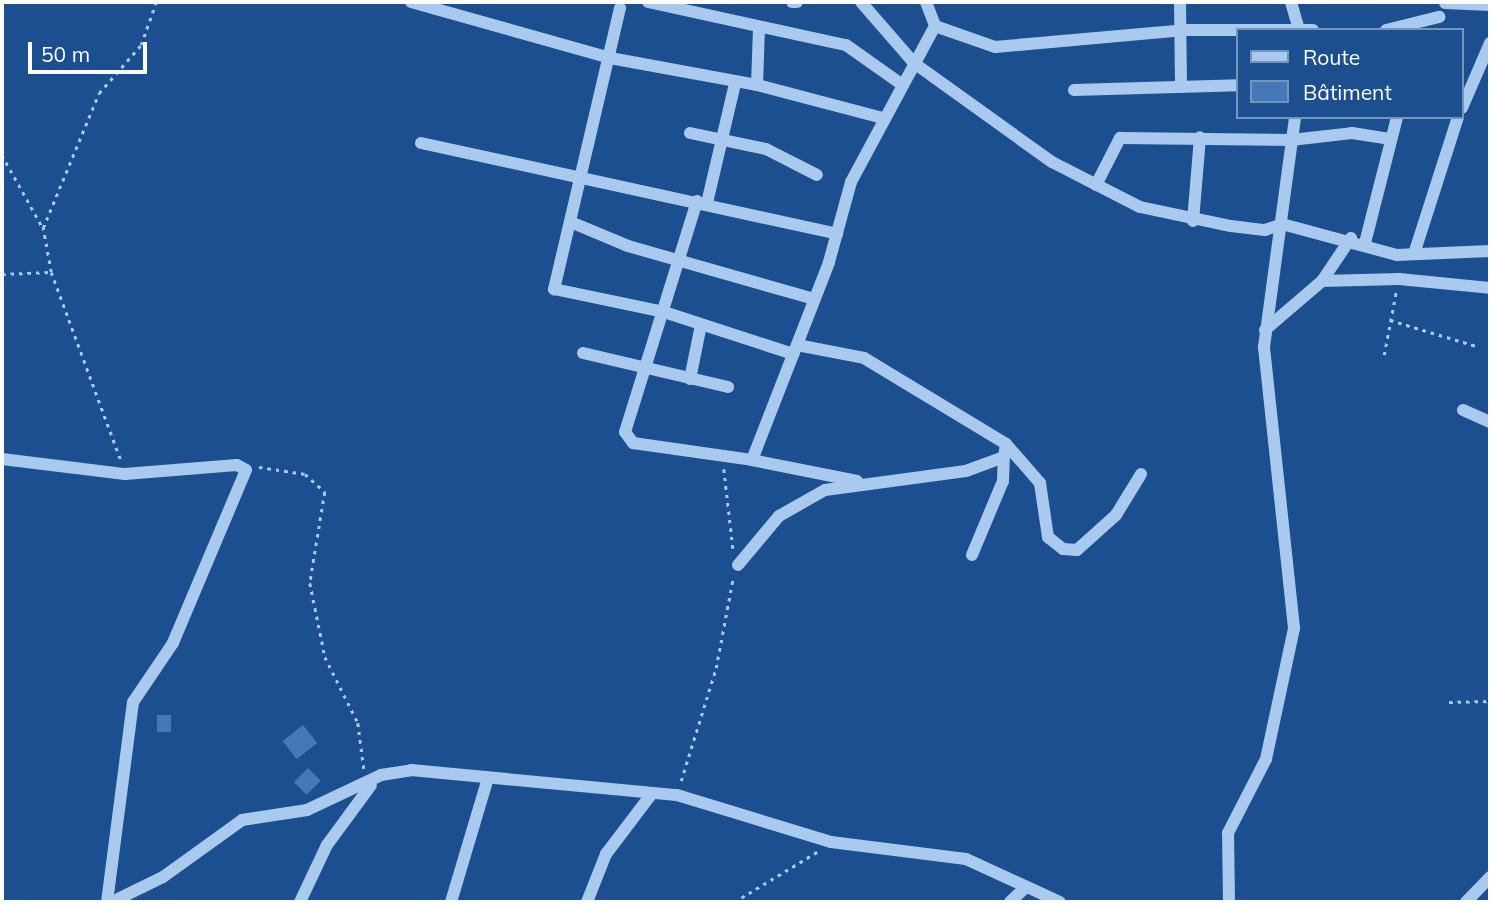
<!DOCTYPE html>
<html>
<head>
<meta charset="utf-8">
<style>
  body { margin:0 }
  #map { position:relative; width:1492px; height:904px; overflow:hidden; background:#1b4f8f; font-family:Mulish,sans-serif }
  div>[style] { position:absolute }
  .building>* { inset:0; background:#4478b7; transform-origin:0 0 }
  .path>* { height:2.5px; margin-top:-1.25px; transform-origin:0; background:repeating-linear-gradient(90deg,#a9c9ee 0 3.5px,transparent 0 8.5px) }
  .minor>* { height:12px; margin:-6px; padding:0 6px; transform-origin:6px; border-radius:6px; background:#a9c9ee }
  span { translate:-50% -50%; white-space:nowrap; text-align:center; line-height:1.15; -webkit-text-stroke:5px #1b4f8f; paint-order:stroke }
  .frame { position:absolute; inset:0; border:4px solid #fff; pointer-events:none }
  .legend { position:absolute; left:1236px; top:28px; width:228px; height:91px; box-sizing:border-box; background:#1b4f8f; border:2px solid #7695bc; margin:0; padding:9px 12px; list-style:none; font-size:21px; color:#fff }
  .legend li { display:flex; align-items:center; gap:14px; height:35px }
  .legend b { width:35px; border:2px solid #7695bc }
  .scale { position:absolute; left:28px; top:42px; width:119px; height:32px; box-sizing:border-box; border:4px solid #fff; border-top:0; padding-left:9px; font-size:21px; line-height:24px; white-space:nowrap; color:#fff; -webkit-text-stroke:5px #1b4f8f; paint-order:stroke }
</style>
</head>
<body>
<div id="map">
  <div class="building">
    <div style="left:157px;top:715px;width:14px;height:17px"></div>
    <div style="left:303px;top:725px;width:23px;height:26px;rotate:52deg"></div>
    <div style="left:308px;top:768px;width:18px;height:20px;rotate:45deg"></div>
  </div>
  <div class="path">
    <div style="left:2px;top:155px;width:84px;rotate:60.7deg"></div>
    <div style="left:2px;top:274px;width:49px;rotate:-2.3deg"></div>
    <div style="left:1390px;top:320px;width:90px;rotate:16.8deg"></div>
    <div style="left:1384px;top:355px;width:64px;rotate:-79.2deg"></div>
    <div style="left:120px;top:459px;width:199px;rotate:-110.3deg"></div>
    <div style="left:51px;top:272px;width:45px;rotate:-100.3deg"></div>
    <div style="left:43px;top:228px;width:146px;rotate:-67.5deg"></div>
    <div style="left:99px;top:93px;width:64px;rotate:-48.8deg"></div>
    <div style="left:141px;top:45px;width:46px;rotate:-70.8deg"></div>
    <div style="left:259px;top:467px;width:47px;rotate:8.7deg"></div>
    <div style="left:305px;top:474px;width:27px;rotate:42deg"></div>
    <div style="left:325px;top:492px;width:92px;rotate:99.4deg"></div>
    <div style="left:310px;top:583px;width:76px;rotate:78.5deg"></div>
    <div style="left:325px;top:657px;width:74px;rotate:63.4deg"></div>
    <div style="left:358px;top:723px;width:46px;rotate:82.6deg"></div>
    <div style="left:724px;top:469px;width:80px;rotate:83.5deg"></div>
    <div style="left:1449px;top:702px;width:41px;rotate:-1.4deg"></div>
    <div style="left:681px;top:781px;width:118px;rotate:-72.8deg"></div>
    <div style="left:716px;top:668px;width:92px;rotate:-79.3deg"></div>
    <div style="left:734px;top:902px;width:97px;rotate:-31.1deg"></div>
  </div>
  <div class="minor">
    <div style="left:411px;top:2px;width:207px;rotate:15.7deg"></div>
    <div style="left:610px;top:58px;width:149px;rotate:10.4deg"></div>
    <div style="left:757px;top:85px;width:130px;rotate:14.7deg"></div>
    <div style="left:648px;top:2px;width:203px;rotate:12.3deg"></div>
    <div style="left:846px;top:45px;width:67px;rotate:35.3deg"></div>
    <div style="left:792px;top:2px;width:5px"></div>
    <div style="left:861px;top:2px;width:81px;rotate:49deg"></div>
    <div style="left:914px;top:63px;width:170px;rotate:35.7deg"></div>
    <div style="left:1052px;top:162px;width:99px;rotate:27.1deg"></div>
    <div style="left:1140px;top:207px;width:93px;rotate:11.8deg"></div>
    <div style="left:1231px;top:226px;width:34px;rotate:7deg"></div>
    <div style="left:1265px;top:230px;width:18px;rotate:-19deg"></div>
    <div style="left:1282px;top:224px;width:119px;rotate:15.1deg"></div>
    <div style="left:1397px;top:255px;width:93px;rotate:-2.5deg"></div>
    <div style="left:926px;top:2px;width:26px;rotate:69deg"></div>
    <div style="left:1180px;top:2px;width:85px;rotate:89.3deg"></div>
    <div style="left:1291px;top:2px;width:29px;rotate:74deg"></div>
    <div style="left:1445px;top:3px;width:45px;rotate:2.5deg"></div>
    <div style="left:620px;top:8px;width:289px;rotate:103.2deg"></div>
    <div style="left:554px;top:289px;width:112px;rotate:11.8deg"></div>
    <div style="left:664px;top:312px;width:136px;rotate:18deg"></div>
    <div style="left:1386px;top:30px;width:55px;rotate:-13.8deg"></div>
    <div style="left:757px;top:85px;width:56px;rotate:-88deg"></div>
    <div style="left:1074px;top:90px;width:164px;rotate:-1.7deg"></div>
    <div style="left:1462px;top:108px;width:71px;rotate:-66.7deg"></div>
    <div style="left:690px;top:133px;width:78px;rotate:11.9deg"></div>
    <div style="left:766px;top:149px;width:57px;rotate:27deg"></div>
    <div style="left:421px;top:143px;width:426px;rotate:12.3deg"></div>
    <div style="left:1096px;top:185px;width:53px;rotate:-62.9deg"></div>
    <div style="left:1120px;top:138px;width:171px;rotate:0.7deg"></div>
    <div style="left:1291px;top:140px;width:61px;rotate:-6.5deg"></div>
    <div style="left:1352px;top:133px;width:38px;rotate:9deg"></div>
    <div style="left:697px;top:201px;width:242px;rotate:107.3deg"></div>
    <div style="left:625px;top:432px;width:14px;rotate:54deg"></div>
    <div style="left:633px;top:443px;width:120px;rotate:8.1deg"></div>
    <div style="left:707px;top:203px;width:122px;rotate:-76.8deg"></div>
    <div style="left:1193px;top:221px;width:84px;rotate:-85.2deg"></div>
    <div style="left:573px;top:223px;width:60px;rotate:22.7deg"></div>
    <div style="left:628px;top:246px;width:190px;rotate:15.9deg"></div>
    <div style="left:1365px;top:243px;width:130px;rotate:-75.7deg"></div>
    <div style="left:1414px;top:254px;width:144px;rotate:-72.2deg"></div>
    <div style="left:1322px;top:281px;width:77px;rotate:-1.5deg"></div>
    <div style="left:1399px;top:279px;width:91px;rotate:5.6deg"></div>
    <div style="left:1265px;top:330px;width:75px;rotate:-40.7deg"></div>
    <div style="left:1322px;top:281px;width:52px;rotate:-56deg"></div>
    <div style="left:797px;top:345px;width:68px;rotate:11deg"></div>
    <div style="left:864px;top:358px;width:166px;rotate:31.2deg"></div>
    <div style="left:1006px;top:444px;width:52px;rotate:48.9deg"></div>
    <div style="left:1040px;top:483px;width:55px;rotate:81.6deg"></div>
    <div style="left:1048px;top:537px;width:19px;rotate:39deg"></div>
    <div style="left:1063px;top:549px;width:14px;rotate:4deg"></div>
    <div style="left:1077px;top:550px;width:52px;rotate:-41.9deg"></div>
    <div style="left:1116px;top:515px;width:48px;rotate:-58.6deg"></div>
    <div style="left:583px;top:353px;width:149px;rotate:13.2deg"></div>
    <div style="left:690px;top:379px;width:55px;rotate:-78.5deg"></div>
    <div style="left:1463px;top:410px;width:30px;rotate:24deg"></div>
    <div style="left:2px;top:459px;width:124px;rotate:7deg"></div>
    <div style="left:125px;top:474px;width:112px;rotate:-4.6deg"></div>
    <div style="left:237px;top:465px;width:10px;rotate:29deg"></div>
    <div style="left:246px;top:470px;width:188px;rotate:112.9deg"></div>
    <div style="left:173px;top:643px;width:71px;rotate:124.1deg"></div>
    <div style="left:133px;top:702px;width:202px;rotate:97.4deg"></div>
    <div style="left:857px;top:481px;width:107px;rotate:-168.7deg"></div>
    <div style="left:752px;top:460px;width:212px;rotate:-68.7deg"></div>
    <div style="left:829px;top:262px;width:83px;rotate:-74.6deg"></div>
    <div style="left:851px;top:182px;width:177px;rotate:-61.7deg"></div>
    <div style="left:935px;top:26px;width:64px;rotate:19.3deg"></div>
    <div style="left:995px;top:47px;width:190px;rotate:-5.1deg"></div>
    <div style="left:1184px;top:30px;width:129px"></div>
    <div style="left:972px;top:555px;width:80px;rotate:-67.3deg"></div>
    <div style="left:1003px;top:481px;width:24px;rotate:-88deg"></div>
    <div style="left:738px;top:565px;width:64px;rotate:-50.1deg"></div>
    <div style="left:779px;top:516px;width:53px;rotate:-29.5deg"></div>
    <div style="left:825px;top:490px;width:142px;rotate:-7.7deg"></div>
    <div style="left:966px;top:471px;width:40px;rotate:-20.2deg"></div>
    <div style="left:1004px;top:457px;width:13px;rotate:-81deg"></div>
    <div style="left:112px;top:902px;width:57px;rotate:-26.1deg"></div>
    <div style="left:163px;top:877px;width:97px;rotate:-35.8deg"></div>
    <div style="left:242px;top:820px;width:66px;rotate:-8.7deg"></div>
    <div style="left:307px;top:810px;width:82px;rotate:-25.3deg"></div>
    <div style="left:381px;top:775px;width:30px;rotate:-9deg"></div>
    <div style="left:411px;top:770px;width:267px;rotate:5.4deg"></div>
    <div style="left:677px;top:795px;width:161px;rotate:17deg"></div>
    <div style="left:831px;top:842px;width:136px;rotate:7.2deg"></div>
    <div style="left:966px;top:859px;width:103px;rotate:24.6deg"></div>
    <div style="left:300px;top:902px;width:63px;rotate:-64.7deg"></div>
    <div style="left:327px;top:845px;width:74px;rotate:-53.7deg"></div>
    <div style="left:451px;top:902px;width:129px;rotate:-73.4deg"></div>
    <div style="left:587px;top:902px;width:52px;rotate:-68.4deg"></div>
    <div style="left:606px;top:854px;width:73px;rotate:-52.8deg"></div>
    <div style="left:1010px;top:902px;width:18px;rotate:-43deg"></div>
    <div style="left:1229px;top:902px;width:69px;rotate:-90.8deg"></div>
    <div style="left:1228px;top:833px;width:83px;rotate:-62.8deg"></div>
    <div style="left:1266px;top:759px;width:134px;rotate:-77.9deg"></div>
    <div style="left:1294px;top:628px;width:283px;rotate:-96.1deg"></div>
    <div style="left:1264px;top:347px;width:232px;rotate:-82.3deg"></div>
    <div style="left:1466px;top:902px;width:35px;rotate:-46deg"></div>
  </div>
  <div class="frame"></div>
  <ul class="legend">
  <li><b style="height:9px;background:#a9c9ee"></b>Route</li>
  <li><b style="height:19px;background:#4478b7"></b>Bâtiment</li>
  </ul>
  <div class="scale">50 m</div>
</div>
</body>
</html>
